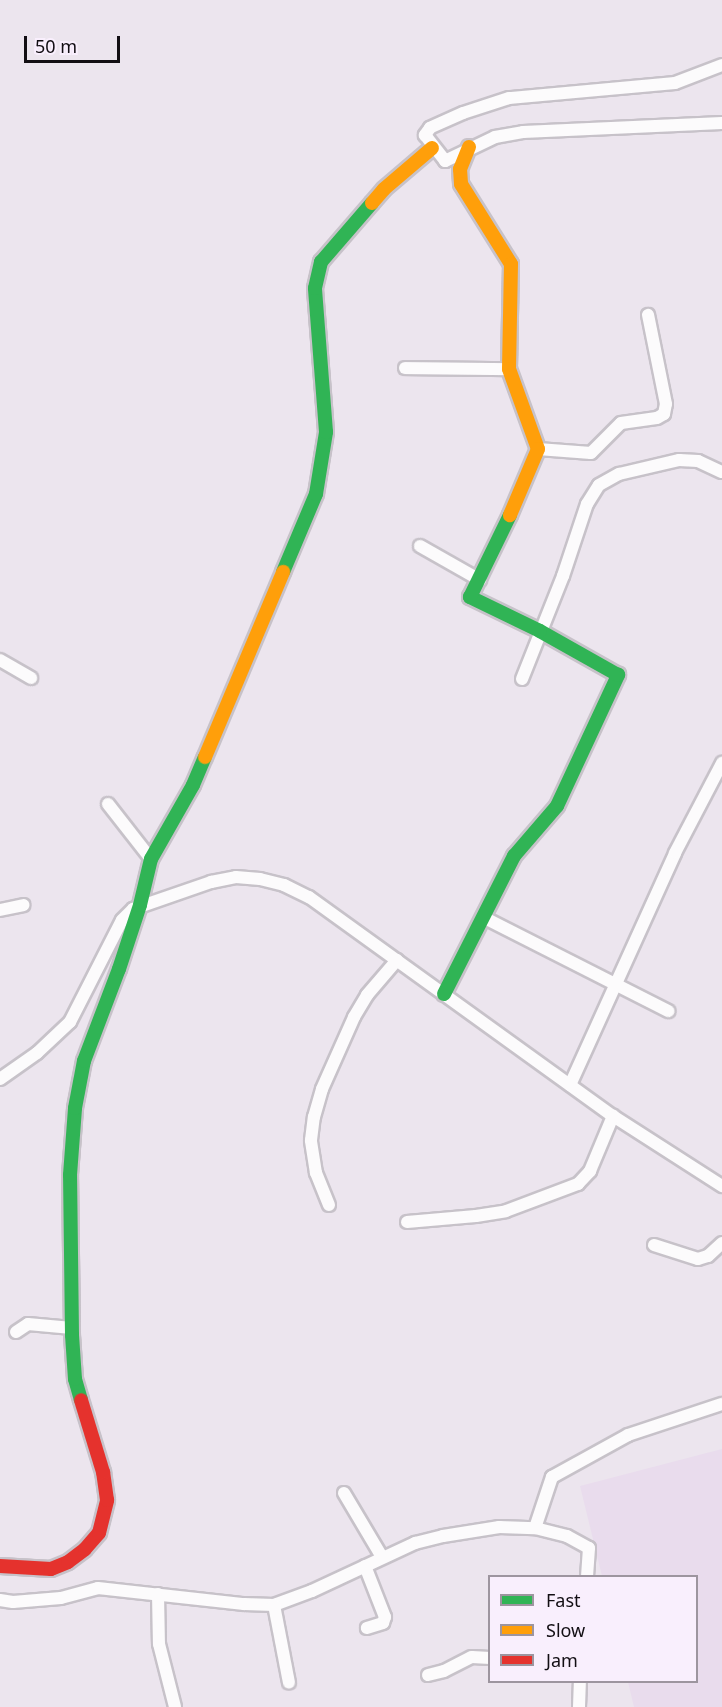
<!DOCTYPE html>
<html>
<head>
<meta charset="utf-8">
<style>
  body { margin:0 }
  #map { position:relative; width:722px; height:1707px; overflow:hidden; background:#ece5ee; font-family:"Noto Sans",sans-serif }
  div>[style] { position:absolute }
  .built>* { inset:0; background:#e9dced }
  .roads { filter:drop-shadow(2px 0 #c7c2c9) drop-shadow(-2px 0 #c7c2c9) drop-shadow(0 2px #c7c2c9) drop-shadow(0 -2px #c7c2c9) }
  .street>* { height:12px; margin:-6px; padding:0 6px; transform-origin:6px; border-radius:6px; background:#fcfbfc }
  .fast>* { height:14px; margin:-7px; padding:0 7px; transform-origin:7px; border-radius:7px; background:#30b455 }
  .slow>* { height:14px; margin:-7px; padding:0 7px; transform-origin:7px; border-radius:7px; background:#ff9f0a }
  .jam>* { height:14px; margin:-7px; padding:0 7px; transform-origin:7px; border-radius:7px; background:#e5322d }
  span { translate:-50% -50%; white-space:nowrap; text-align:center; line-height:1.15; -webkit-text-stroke:5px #f9effd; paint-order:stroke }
  .legend { position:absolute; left:488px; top:1575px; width:210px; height:108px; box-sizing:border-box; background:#f9effd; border:2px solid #9d959f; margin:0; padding:8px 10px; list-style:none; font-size:18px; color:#120e13 }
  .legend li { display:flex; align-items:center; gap:12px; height:30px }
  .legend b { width:30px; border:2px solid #9d959f }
  .scale { position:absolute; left:24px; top:36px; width:96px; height:27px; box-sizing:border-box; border:3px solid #120e13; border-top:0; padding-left:8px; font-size:18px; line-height:21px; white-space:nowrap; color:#120e13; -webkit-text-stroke:4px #f9effd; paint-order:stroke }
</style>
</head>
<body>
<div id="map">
  <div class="built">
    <div style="clip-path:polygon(722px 1449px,722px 1707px,634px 1707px,628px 1682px,696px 1682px,696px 1576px,602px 1576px,580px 1486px)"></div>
  </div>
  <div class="roads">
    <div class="street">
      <div style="left:722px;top:65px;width:50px;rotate:159deg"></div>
      <div style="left:675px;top:83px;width:167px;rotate:174.8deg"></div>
      <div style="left:509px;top:98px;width:48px;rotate:161.9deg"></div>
      <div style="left:463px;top:113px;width:36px;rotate:156deg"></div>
      <div style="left:430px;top:128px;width:9px;rotate:126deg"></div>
      <div style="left:425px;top:135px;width:33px;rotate:52deg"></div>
      <div style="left:445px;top:161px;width:55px;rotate:-25.6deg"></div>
      <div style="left:495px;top:137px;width:28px;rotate:-10deg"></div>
      <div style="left:523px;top:132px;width:199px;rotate:-2.6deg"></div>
      <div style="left:405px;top:368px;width:104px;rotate:0.6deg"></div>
      <div style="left:538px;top:449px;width:53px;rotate:4.3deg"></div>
      <div style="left:591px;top:453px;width:42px;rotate:-45deg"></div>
      <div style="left:621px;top:423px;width:36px;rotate:-8deg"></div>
      <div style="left:657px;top:418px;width:8px;rotate:-30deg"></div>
      <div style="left:664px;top:414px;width:10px;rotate:-79deg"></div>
      <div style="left:666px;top:404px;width:91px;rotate:-101.4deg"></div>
      <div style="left:420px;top:546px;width:69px;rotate:29.5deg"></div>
      <div style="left:0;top:660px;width:36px;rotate:30deg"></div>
      <div style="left:522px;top:679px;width:111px;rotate:-68.3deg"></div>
      <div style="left:563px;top:576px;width:76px;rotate:-71.6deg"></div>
      <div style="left:587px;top:504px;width:22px;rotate:-58deg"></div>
      <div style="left:599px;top:485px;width:23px;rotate:-29deg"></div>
      <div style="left:619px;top:474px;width:62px;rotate:-13.1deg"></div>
      <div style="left:679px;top:460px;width:19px;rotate:3deg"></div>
      <div style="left:698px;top:461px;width:26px;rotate:25deg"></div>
      <div style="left:108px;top:804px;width:70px;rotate:52deg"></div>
      <div style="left:0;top:910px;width:24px;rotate:-12deg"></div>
      <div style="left:483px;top:917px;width:208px;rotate:26.9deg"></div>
      <div style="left:0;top:1079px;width:45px;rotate:-35.1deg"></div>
      <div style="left:37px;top:1053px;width:45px;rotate:-43.2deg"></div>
      <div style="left:70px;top:1022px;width:114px;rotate:-63deg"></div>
      <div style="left:122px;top:920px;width:16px;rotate:-45deg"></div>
      <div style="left:133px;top:909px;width:83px;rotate:-19.1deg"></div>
      <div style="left:211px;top:882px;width:25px;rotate:-11deg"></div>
      <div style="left:236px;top:877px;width:24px;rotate:5deg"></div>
      <div style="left:260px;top:879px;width:25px;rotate:14deg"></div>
      <div style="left:284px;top:885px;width:28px;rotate:26deg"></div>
      <div style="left:309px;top:897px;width:375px;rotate:35.8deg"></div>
      <div style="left:613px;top:1116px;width:130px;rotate:32.7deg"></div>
      <div style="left:570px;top:1085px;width:255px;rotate:-65.6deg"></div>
      <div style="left:675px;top:853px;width:102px;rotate:-62.4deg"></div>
      <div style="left:329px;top:1205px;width:35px;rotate:-112deg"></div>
      <div style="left:316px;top:1173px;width:33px;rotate:-99deg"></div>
      <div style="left:311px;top:1140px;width:23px;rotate:-83deg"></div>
      <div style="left:314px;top:1117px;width:29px;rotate:-74deg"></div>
      <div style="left:322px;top:1089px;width:79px;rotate:-66deg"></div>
      <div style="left:354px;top:1017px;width:26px;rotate:-59deg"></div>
      <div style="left:367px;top:995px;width:46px;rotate:-49.4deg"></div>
      <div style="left:407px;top:1222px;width:69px;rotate:-5deg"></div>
      <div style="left:476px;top:1216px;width:30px;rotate:-9deg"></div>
      <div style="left:506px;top:1211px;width:77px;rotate:-20.6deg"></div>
      <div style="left:578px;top:1184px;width:18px;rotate:-47deg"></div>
      <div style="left:590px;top:1171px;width:60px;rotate:-67.3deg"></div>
      <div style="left:654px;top:1245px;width:46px;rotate:17.7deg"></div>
      <div style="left:698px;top:1259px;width:10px;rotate:-17deg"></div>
      <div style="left:708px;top:1256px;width:19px;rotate:-43deg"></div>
      <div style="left:16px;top:1332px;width:14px;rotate:-34deg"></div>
      <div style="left:28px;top:1324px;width:44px;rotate:5.2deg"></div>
      <div style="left:344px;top:1493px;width:74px;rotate:59.3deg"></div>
      <div style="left:535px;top:1528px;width:54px;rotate:-71.6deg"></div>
      <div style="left:552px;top:1477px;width:87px;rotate:-28.9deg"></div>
      <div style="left:628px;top:1435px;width:99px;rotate:-18.3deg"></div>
      <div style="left:365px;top:1566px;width:55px;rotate:68.6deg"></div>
      <div style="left:385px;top:1617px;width:6px;rotate:108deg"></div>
      <div style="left:383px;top:1623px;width:17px;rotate:163deg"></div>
      <div style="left:158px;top:1594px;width:50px;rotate:88.9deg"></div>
      <div style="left:159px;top:1644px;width:65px;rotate:75.7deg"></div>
      <div style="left:0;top:1600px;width:13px;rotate:9deg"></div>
      <div style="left:13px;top:1602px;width:48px;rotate:-4.8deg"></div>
      <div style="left:61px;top:1598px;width:38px;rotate:-15deg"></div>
      <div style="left:98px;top:1588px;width:147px;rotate:6.3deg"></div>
      <div style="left:244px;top:1604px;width:30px;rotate:2deg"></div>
      <div style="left:274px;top:1605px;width:40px;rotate:-20.2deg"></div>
      <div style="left:312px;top:1591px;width:114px;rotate:-25deg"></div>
      <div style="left:415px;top:1543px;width:29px;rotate:-14deg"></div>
      <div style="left:443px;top:1536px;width:57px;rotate:-9.1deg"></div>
      <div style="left:499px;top:1527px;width:36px;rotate:2deg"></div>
      <div style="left:535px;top:1528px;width:33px;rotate:14deg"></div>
      <div style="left:567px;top:1536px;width:25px;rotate:29deg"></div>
      <div style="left:589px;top:1548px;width:28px;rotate:94deg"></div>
      <div style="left:274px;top:1605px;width:79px;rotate:79.1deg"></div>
      <div style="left:428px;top:1675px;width:16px;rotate:-14deg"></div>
      <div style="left:444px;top:1671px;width:31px;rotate:-27deg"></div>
      <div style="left:472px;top:1657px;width:18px;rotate:3deg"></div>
      <div style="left:579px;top:1707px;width:25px;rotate:-88deg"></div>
    </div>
    <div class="fast">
      <div style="left:283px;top:572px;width:85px;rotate:-67.1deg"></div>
      <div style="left:316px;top:494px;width:63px;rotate:-80.8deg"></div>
      <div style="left:326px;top:432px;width:144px;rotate:-94.4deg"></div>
      <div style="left:315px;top:288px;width:27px;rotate:-77deg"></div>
      <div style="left:321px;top:262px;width:78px;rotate:-49.2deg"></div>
      <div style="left:444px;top:994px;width:155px;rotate:-63.1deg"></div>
      <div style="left:514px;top:856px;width:66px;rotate:-49.3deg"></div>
      <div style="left:557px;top:806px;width:145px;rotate:-65deg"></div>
      <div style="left:618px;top:675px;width:90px;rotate:-150.6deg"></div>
      <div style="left:540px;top:631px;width:78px;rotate:-154.1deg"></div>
      <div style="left:470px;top:597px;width:91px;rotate:-64deg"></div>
      <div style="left:81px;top:1400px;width:22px;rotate:-106deg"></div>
      <div style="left:75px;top:1379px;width:44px;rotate:-93.9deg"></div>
      <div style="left:72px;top:1335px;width:160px;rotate:-90.7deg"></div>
      <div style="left:70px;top:1175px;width:67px;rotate:-85.7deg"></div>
      <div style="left:75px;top:1108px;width:48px;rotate:-79.2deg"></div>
      <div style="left:84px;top:1061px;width:98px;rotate:-69.2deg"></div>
      <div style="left:119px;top:969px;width:67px;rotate:-71.8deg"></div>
      <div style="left:140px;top:905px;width:47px;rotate:-76.6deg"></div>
      <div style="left:151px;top:859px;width:85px;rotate:-60.4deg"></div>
      <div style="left:193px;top:785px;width:30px;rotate:-67deg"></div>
    </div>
    <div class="slow">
      <div style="left:469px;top:147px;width:24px;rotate:112deg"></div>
      <div style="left:460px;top:169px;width:15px;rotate:86deg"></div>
      <div style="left:461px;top:184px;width:94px;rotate:58deg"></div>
      <div style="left:511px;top:264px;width:105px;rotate:91.1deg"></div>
      <div style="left:509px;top:369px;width:85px;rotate:70.1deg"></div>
      <div style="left:538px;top:449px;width:72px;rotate:113deg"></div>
      <div style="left:372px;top:203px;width:18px;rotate:-49deg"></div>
      <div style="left:384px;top:189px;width:63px;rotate:-40.5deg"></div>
      <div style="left:205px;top:757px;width:201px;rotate:-67.1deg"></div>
    </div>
    <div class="jam">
      <div style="left:0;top:1566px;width:51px;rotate:3.4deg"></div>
      <div style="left:51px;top:1569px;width:18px;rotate:-22deg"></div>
      <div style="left:68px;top:1562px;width:21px;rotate:-37deg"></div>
      <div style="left:85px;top:1549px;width:21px;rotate:-49deg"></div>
      <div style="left:99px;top:1533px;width:34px;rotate:-76deg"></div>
      <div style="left:107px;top:1500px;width:28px;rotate:-98deg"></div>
      <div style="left:103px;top:1472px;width:75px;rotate:-107deg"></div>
    </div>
  </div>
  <ul class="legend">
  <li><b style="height:8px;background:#30b455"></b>Fast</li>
  <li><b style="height:8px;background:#ff9f0a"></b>Slow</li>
  <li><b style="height:8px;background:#e5322d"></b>Jam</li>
  </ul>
  <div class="scale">50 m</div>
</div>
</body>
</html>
